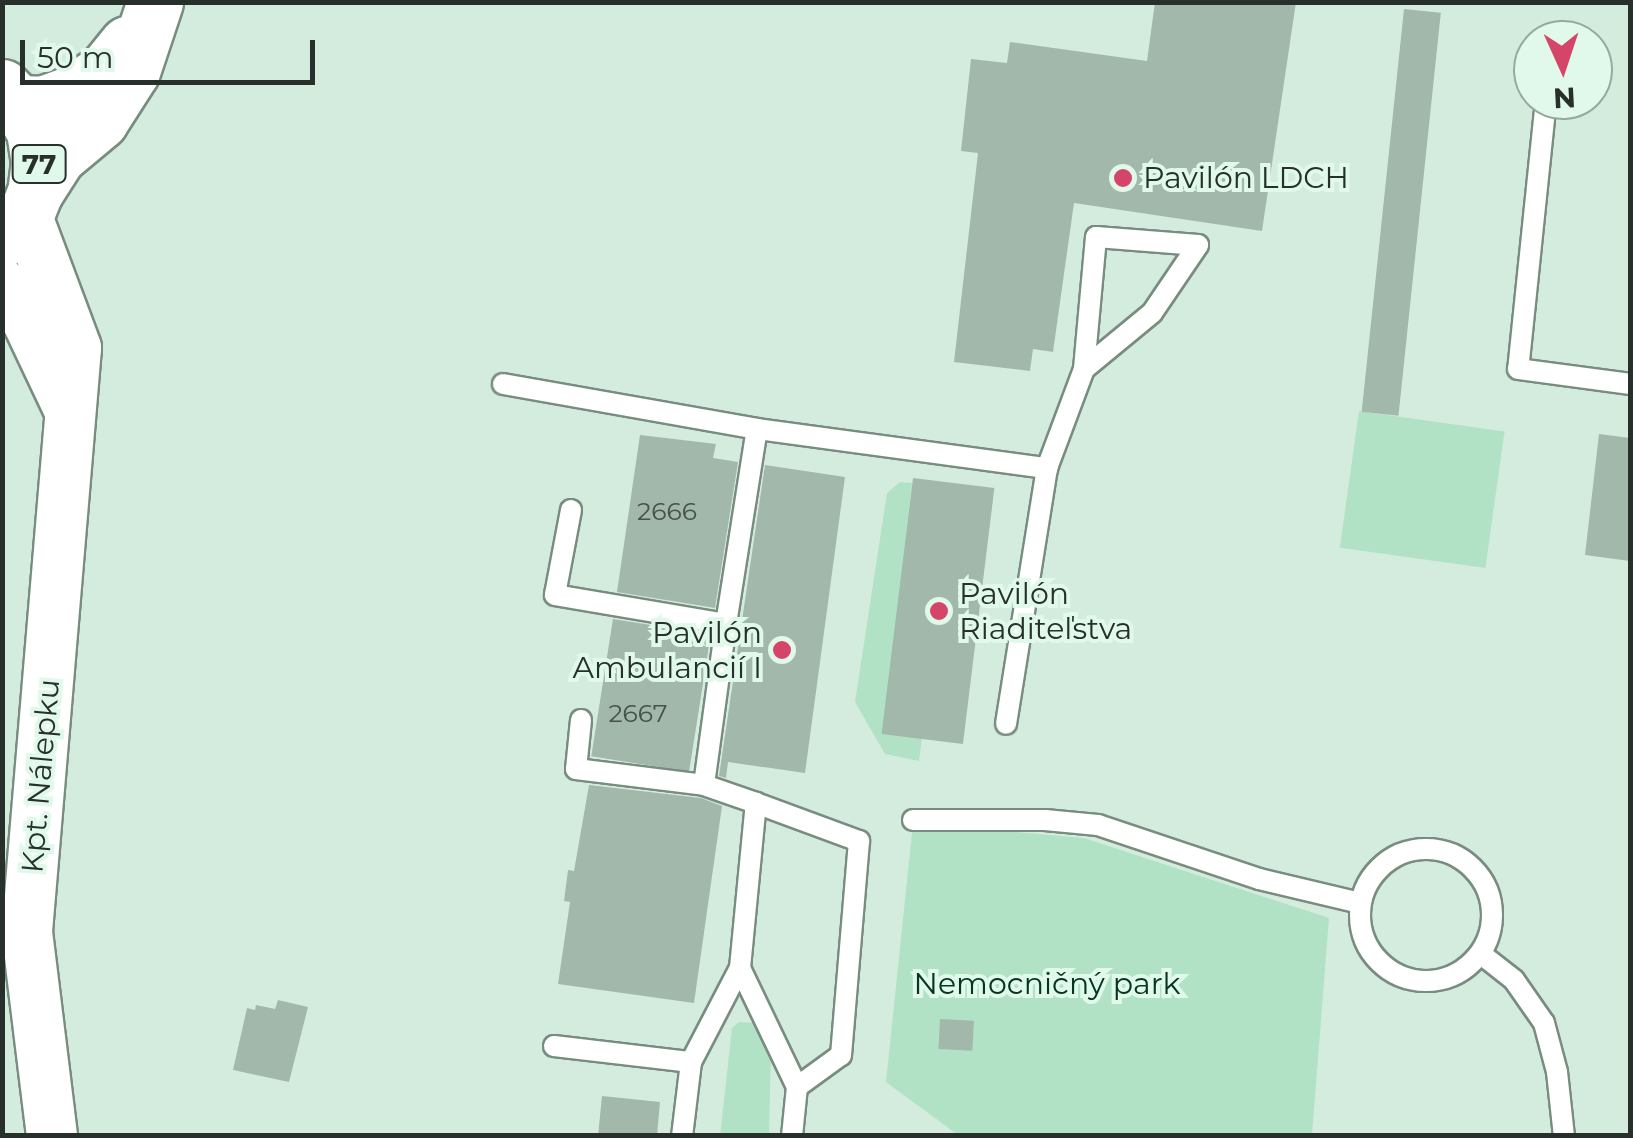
<!DOCTYPE html>
<html>
<head>
<meta charset="utf-8">
<style>
  body { margin:0 }
  #map { position:relative; width:1633px; height:1138px; overflow:hidden; background:#d4ecdd; font-family:Montserrat,sans-serif }
  div>[style] { position:absolute }
  .green>* { inset:0; background:#b2e2c6; transform-origin:0 0 }
  .building>* { inset:0; background:#a2b8ab; transform-origin:0 0 }
  .roads { filter:drop-shadow(2px 0 #788d80) drop-shadow(-2px 0 #788d80) drop-shadow(0 2px #788d80) drop-shadow(0 -2px #788d80) }
  .service>* { height:20px; margin:-10px; padding:0 10px; transform-origin:10px; border-radius:10px; background:#fff }
  .service>.ring { margin:-10px; padding:0; box-sizing:content-box; background:none; border:20px solid #fff; border-radius:50% }
  .tertiary>* { height:50px; margin:-25px; padding:0 25px; transform-origin:25px; border-radius:25px; background:#fff }
  .secondary>* { height:55px; margin:-27.5px; padding:0 27.5px; transform-origin:27.5px; border-radius:27.5px; background:#fff }
  .primary>* { height:55px; margin:-27.5px; padding:0 27.5px; transform-origin:27.5px; border-radius:27.5px; background:#fff }
  .dots>* { width:28px; height:28px; translate:-50% -50%; box-sizing:border-box; border:5px solid #e1f9eb; border-radius:50% }
  span { translate:-50% -50%; white-space:nowrap; text-align:center; line-height:1.15; -webkit-text-stroke:8px #e1f9eb; paint-order:stroke }
  .number-label { font-size:25px; color:#46524a }
  .number-label span { -webkit-text-stroke-width:0 }
  .shield-label span { padding:2px 8px; background:#e1f9eb; border:2px solid; border-radius:8px; -webkit-text-stroke-width:0 }
  .shield-label { font-size:28px; color:#27302a; font-weight:700 }
  .poi-label { font-size:30px; color:#27302a }
  .left { translate:0 -50%; text-align:left }
  .right { translate:-100% -50%; text-align:right }
  .street-label { font-size:30px; color:#27302a }
  .park-label { font-size:30px; color:#053620 }
  .frame { position:absolute; inset:0; border:5px solid #27302a; pointer-events:none }
  .north { position:absolute; left:1513px; top:20px; width:100px; height:100px; box-sizing:border-box; background:#e1f9eb; border:2px solid #97a99e; border-radius:50%; rotate:177deg; font-size:28px; font-weight:700; line-height:40px; text-align:center; color:#27302a }
  .north::after { content:''; display:block; margin:auto; width:35px; height:45px; background:#d44569; clip-path:polygon(50% 0,100% 100%,50% 72%,0 100%) }
  .scale { position:absolute; left:20px; top:40px; width:295px; height:45px; box-sizing:border-box; border:5px solid #27302a; border-top:0; padding-left:12px; font-size:30px; line-height:35px; white-space:nowrap; color:#27302a; -webkit-text-stroke:8px #e1f9eb; paint-order:stroke }
</style>
</head>
<body>
<div id="map">
  <div class="green">
    <div style="left:1359px;top:411px;width:147px;height:138px;rotate:8deg"></div>
    <div style="clip-path:polygon(900px 482px,912px 483px,884px 733px,922px 738px,919px 761px,885px 754px,855px 702px,887px 493px)"></div>
    <div style="clip-path:polygon(913px 823px,1084px 838px,1329px 918px,1312px 1135px,958px 1135px,886px 1082px)"></div>
    <div style="clip-path:polygon(739px 1022px,757px 1023px,771px 1052px,769px 1135px,720px 1136px,732px 1028px)"></div>
  </div>
  <div class="building">
    <div style="clip-path:polygon(1155px 2px,1296px 2px,1262px 231px,1074px 203px,1053px 352px,1033px 349px,1030px 371px,954px 362px,978px 153px,961px 151px,971px 59px,1007px 63px,1010px 42px,1147px 61px)"></div>
    <div style="left:1404px;top:9px;width:37px;height:405px;rotate:6deg"></div>
    <div style="clip-path:polygon(1599px 434px,1630px 438px,1630px 561px,1585px 555px)"></div>
    <div style="clip-path:polygon(640px 435px,716px 444px,713px 458px,738px 462px,715px 608px,617px 592px)"></div>
    <div style="clip-path:polygon(765px 465px,845px 477px,805px 773px,728px 762px,726px 778px,719px 776px)"></div>
    <div style="left:913px;top:478px;width:82px;height:258px;rotate:7deg"></div>
    <div style="left:613px;top:619px;width:99px;height:139px;rotate:9deg"></div>
    <div style="clip-path:polygon(589px 785px,701px 798px,722px 806px,694px 1003px,558px 984px,570px 902px,564px 901px,568px 870px,574px 871px)"></div>
    <div style="clip-path:polygon(278px 1000px,308px 1007px,289px 1082px,233px 1070px,247px 1008px,255px 1010px,256px 1005px,275px 1009px)"></div>
    <div style="left:940px;top:1019px;width:34px;height:30px;rotate:3deg"></div>
    <div style="clip-path:polygon(602px 1096px,660px 1102px,657px 1136px,598px 1136px)"></div>
  </div>
  <div class="roads">
    <div class="service">
      <div style="left:1552px;top:40px;width:5px;rotate:-79deg"></div>
      <div style="left:1546px;top:100px;width:270px;rotate:95.9deg"></div>
      <div style="left:1518px;top:369px;width:113px;rotate:7.6deg"></div>
      <div style="left:503px;top:384px;width:258px;rotate:10deg"></div>
      <div style="left:1047px;top:468px;width:106px;rotate:-69.5deg"></div>
      <div style="left:1084px;top:369px;width:88px;rotate:-39.5deg"></div>
      <div style="left:1152px;top:313px;width:82px;rotate:-55.9deg"></div>
      <div style="left:1198px;top:245px;width:102px;rotate:-175.5deg"></div>
      <div style="left:1096px;top:237px;width:133px;rotate:95.2deg"></div>
      <div style="left:571px;top:510px;width:86px;rotate:100.7deg"></div>
      <div style="left:555px;top:595px;width:173px;rotate:9.6deg"></div>
      <div style="left:726px;top:624px;width:162px;rotate:97.8deg"></div>
      <div style="left:726px;top:624px;width:197px;rotate:-81deg"></div>
      <div style="left:757px;top:429px;width:293px;rotate:7.7deg"></div>
      <div style="left:1047px;top:468px;width:259px;rotate:99.1deg"></div>
      <div style="left:581px;top:720px;width:49px;rotate:95.8deg"></div>
      <div style="left:576px;top:769px;width:129px;rotate:7.1deg"></div>
      <div style="left:704px;top:785px;width:55px;rotate:19.1deg"></div>
      <div style="left:913px;top:820px;width:132px"></div>
      <div style="left:1045px;top:820px;width:53px;rotate:5.4deg"></div>
      <div style="left:1098px;top:825px;width:170px;rotate:18.5deg"></div>
      <div style="left:1259px;top:879px;width:104px;rotate:13.4deg"></div>
      <div class="ring" style="left:1360px;top:849px;width:112px;height:112px"></div>
      <div style="left:1481px;top:954px;width:42px;rotate:38.2deg"></div>
      <div style="left:1514px;top:980px;width:52px;rotate:55.1deg"></div>
      <div style="left:1544px;top:1023px;width:51px;rotate:75.1deg"></div>
      <div style="left:1557px;top:1072px;width:64px;rotate:83.8deg"></div>
      <div style="left:554px;top:1046px;width:138px;rotate:6.7deg"></div>
      <div style="left:691px;top:1062px;width:75px;rotate:96.9deg"></div>
      <div style="left:691px;top:1062px;width:106px;rotate:-62.5deg"></div>
      <div style="left:792px;top:1136px;width:49px;rotate:-84.2deg"></div>
      <div style="left:797px;top:1087px;width:132px;rotate:-115.6deg"></div>
      <div style="left:740px;top:968px;width:166px;rotate:-84.5deg"></div>
      <div style="left:756px;top:803px;width:110px;rotate:20.3deg"></div>
      <div style="left:859px;top:841px;width:215px;rotate:94.8deg"></div>
      <div style="left:841px;top:1055px;width:54px;rotate:144deg"></div>
    </div>
    <div class="tertiary">
      <div style="left:26px;top:214px;width:143px;rotate:69.5deg"></div>
      <div style="left:76px;top:348px;width:586px;rotate:94.8deg"></div>
      <div style="left:27px;top:932px;width:206px;rotate:83deg"></div>
      <div style="left:2px;top:284px;width:44px;rotate:55.2deg"></div>
      <div style="left:27px;top:320px;width:101px;rotate:64.7deg"></div>
    </div>
    <div class="secondary">
      <div style="left:18px;top:103px;width:24px;rotate:2deg"></div>
      <div style="left:42px;top:104px;width:30px;rotate:-20deg"></div>
      <div style="left:70px;top:94px;width:42px;rotate:-33.3deg"></div>
      <div style="left:105px;top:71px;width:35px;rotate:-51deg"></div>
      <div style="left:35px;top:192px;width:43px;rotate:-57.4deg"></div>
      <div style="left:58px;top:156px;width:55px;rotate:-39.8deg"></div>
      <div style="left:100px;top:121px;width:59px;rotate:-57.4deg"></div>
      <div style="left:132px;top:71px;width:73px;rotate:-71.6deg"></div>
    </div>
    <div class="primary">
      <div style="left:2px;top:87px;width:23px;rotate:45deg"></div>
      <div style="left:18px;top:103px;width:32px;rotate:60deg"></div>
      <div style="left:34px;top:131px;width:30px;rotate:81deg"></div>
      <div style="left:39px;top:161px;width:31px;rotate:97deg"></div>
      <div style="left:35px;top:192px;width:24px;rotate:112deg"></div>
      <div style="left:26px;top:214px;width:35px;rotate:133deg"></div>
    </div>
  </div>
  <div class="dots">
    <div style="left:1123px;top:178px;background:#d44569"></div>
    <div style="left:939px;top:611px;background:#d44569"></div>
    <div style="left:782px;top:650px;background:#d44569"></div>
  </div>
  <div class="number-label">
    <span style="left:667px;top:511px">2666</span>
    <span style="left:638px;top:713px">2667</span>
  </div>
  <div class="shield-label">
    <span style="left:39px;top:164px">77</span>
  </div>
  <div class="poi-label">
    <span class="left" style="left:1143px;top:178px">Pavilón LDCH</span>
    <span class="left" style="left:959px;top:611px">Pavilón<br>Riaditeľstva</span>
    <span class="right" style="left:762px;top:650px">Pavilón<br>Ambulancií I</span>
  </div>
  <div class="street-label">
    <span style="left:41px;top:776px;rotate:-85deg">Kpt. Nálepku</span>
  </div>
  <div class="park-label">
    <span style="left:1047px;top:984px">Nemocničný park</span>
  </div>
  <div class="frame"></div>
  <div class="north">N</div>
  <div class="scale">50 m</div>
</div>
</body>
</html>
